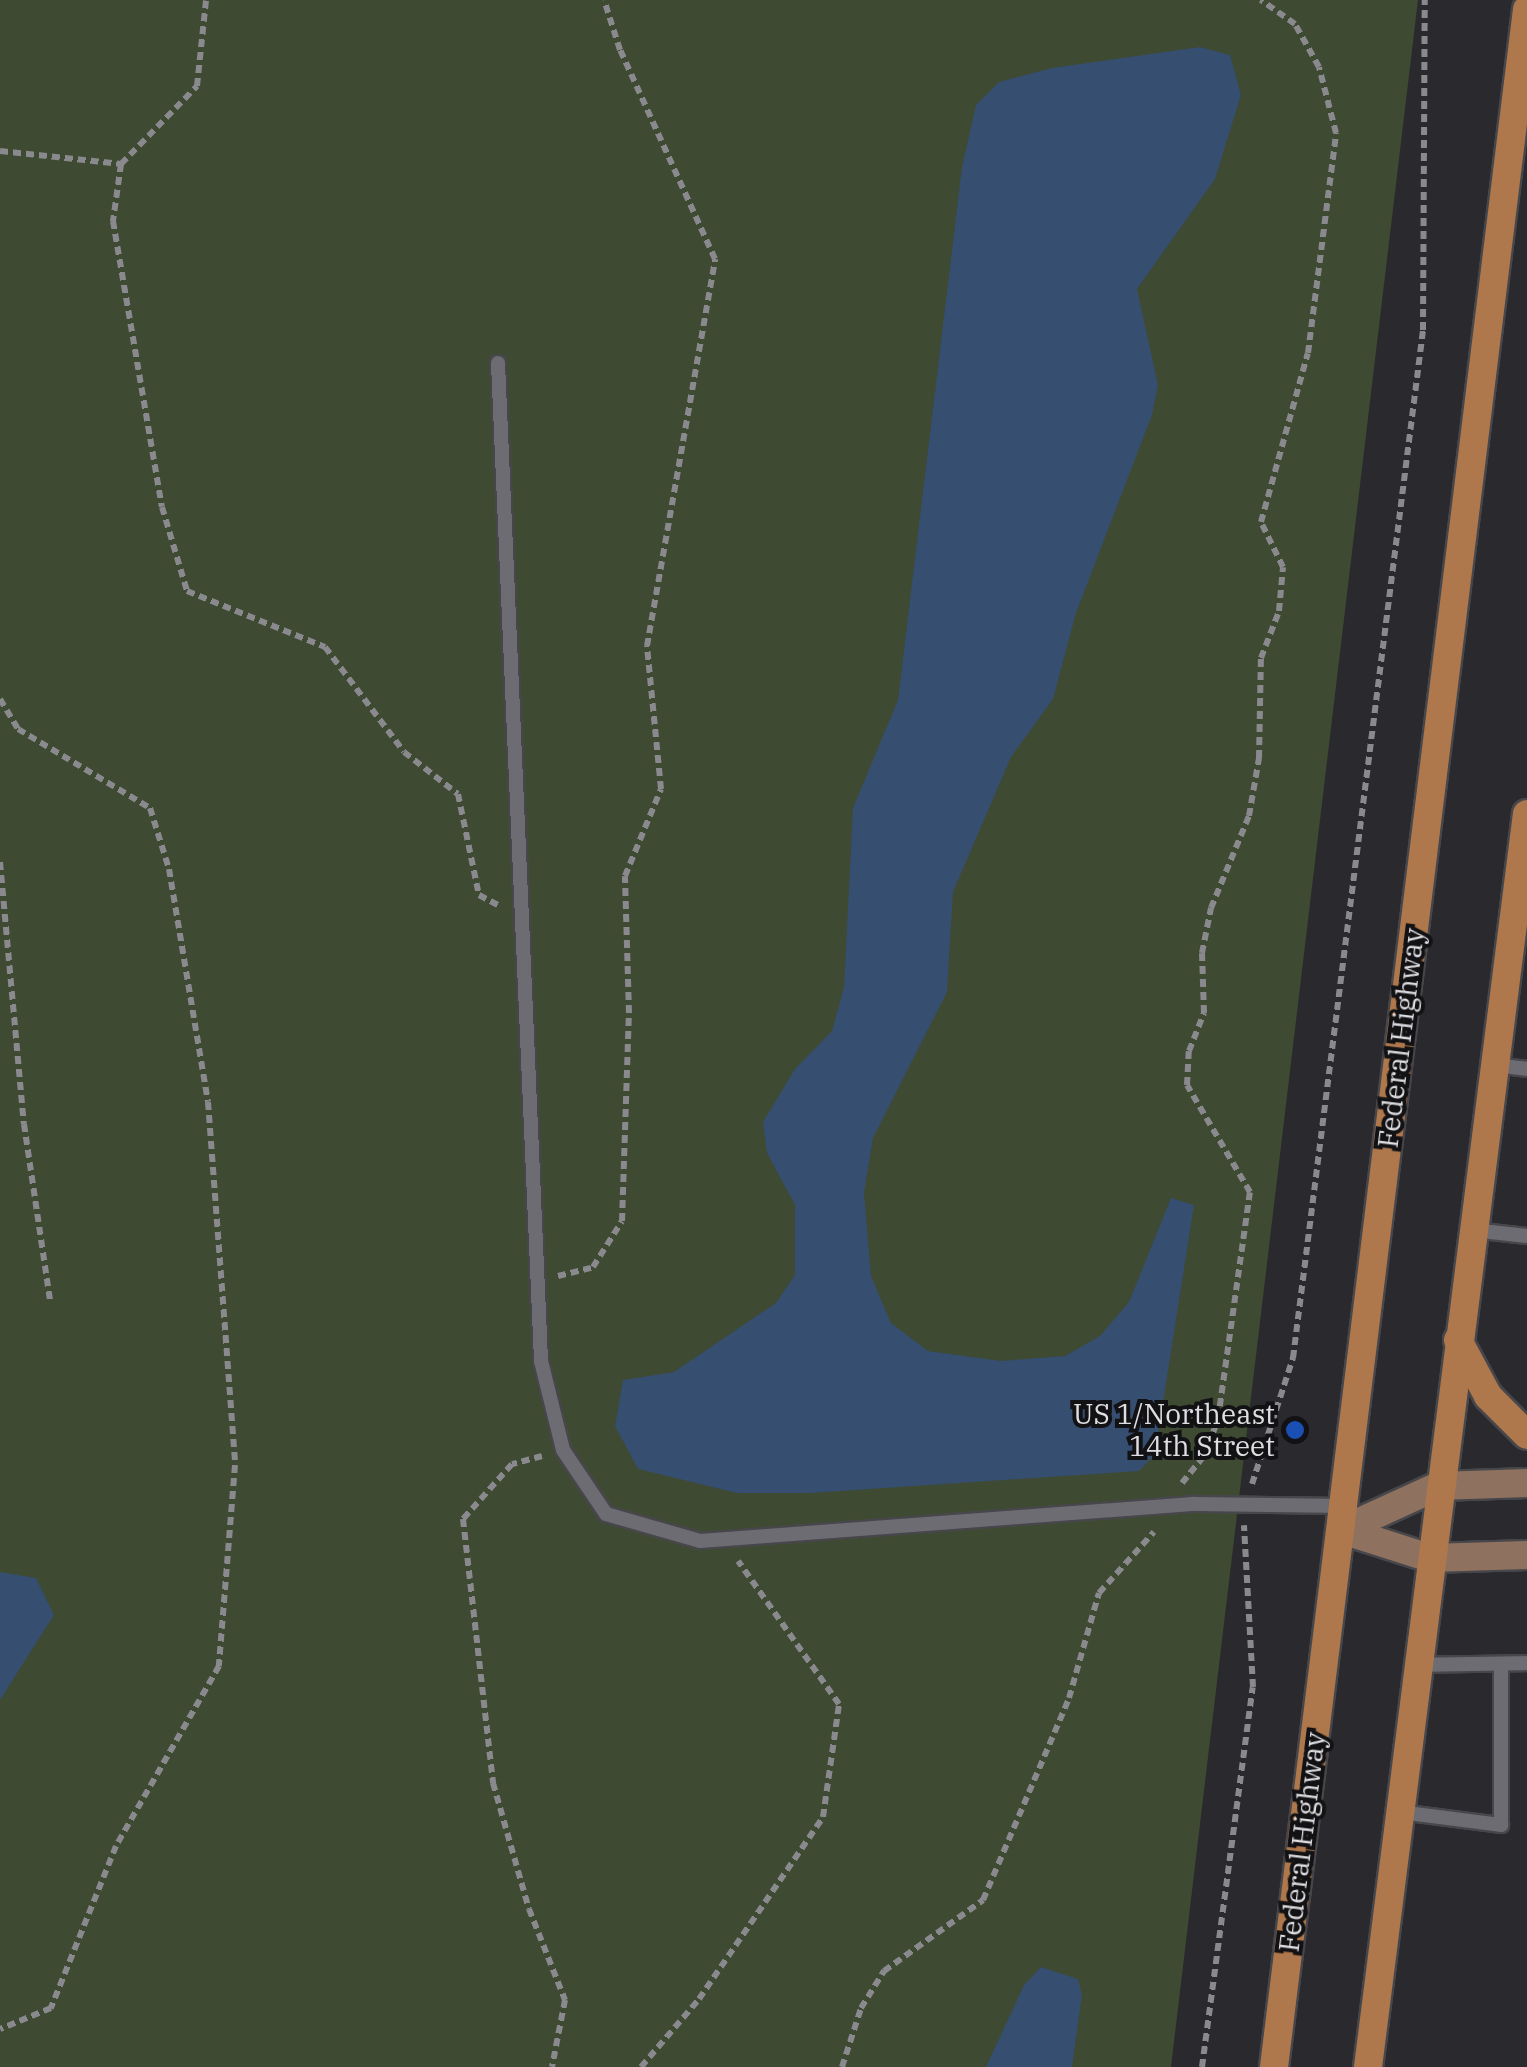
<!DOCTYPE html>
<html>
<head>
<meta charset="utf-8">
<style>
  body { margin:0 }
  #map { position:relative; width:1527px; height:2067px; overflow:hidden; background:#29292e; font-family:"IBM Plex Serif",serif }
  div>[style] { position:absolute }
  .green>* { inset:0; background:#3e4a31 }
  .water>* { inset:0; background:#364e6f }
  .path>* { height:6px; margin-top:-3px; transform-origin:0; background:repeating-linear-gradient(90deg,#89898e 0 8px,transparent 0 13px) }
  .roads { filter:drop-shadow(2px 0 #47474b) drop-shadow(-2px 0 #47474b) drop-shadow(0 2px #47474b) drop-shadow(0 -2px #47474b) }
  .service>* { height:14px; margin:-7px; padding:0 7px; transform-origin:7px; border-radius:7px; background:#6c6c72 }
  .secondary>* { height:28px; margin:-14px; padding:0 14px; transform-origin:14px; border-radius:14px; background:#8e725f }
  .primary>* { height:28px; margin:-14px; padding:0 14px; transform-origin:14px; border-radius:14px; background:#af784c }
  .dots>* { width:28px; height:28px; translate:-50% -50%; box-sizing:border-box; border:5px solid #121214; border-radius:50% }
  span { translate:-50% -50%; white-space:nowrap; text-align:center; line-height:1.15; -webkit-text-stroke:8px #121214; paint-order:stroke }
  .street-label { font-size:28px; color:#dedee2 }
  .poi-label { font-size:28px; color:#dedee2 }
  .right { translate:-100% -50%; text-align:right }
</style>
</head>
<body>
<div id="map">
  <div class="green">
    <div style="clip-path:polygon(0 0,1418px 0,1171px 2067px,0 2067px)"></div>
  </div>
  <div class="water">
    <div style="clip-path:polygon(1200px 47px,1230px 55px,1241px 95px,1215px 179px,1137px 289px,1158px 385px,1152px 415px,1076px 613px,1053px 699px,1011px 757px,953px 892px,947px 992px,873px 1138px,864px 1193px,871px 1276px,891px 1323px,928px 1351px,1001px 1361px,1065px 1356px,1100px 1336px,1129px 1302px,1171px 1198px,1194px 1205px,1155px 1454px,1139px 1471px,811px 1493px,737px 1493px,638px 1469px,615px 1426px,623px 1380px,674px 1372px,776px 1303px,795px 1275px,795px 1205px,767px 1153px,763px 1122px,795px 1069px,832px 1031px,844px 987px,853px 808px,898px 700px,962px 167px,976px 105px,999px 82px,1052px 68px)"></div>
    <div style="clip-path:polygon(0 1572px,36px 1578px,54px 1615px,0 1700px)"></div>
    <div style="clip-path:polygon(1041px 1967px,1078px 1979px,1082px 1995px,1072px 2067px,986px 2067px,1024px 1985px)"></div>
  </div>
  <div class="path">
    <div style="left:0;top:151px;width:122px;rotate:6.1deg"></div>
    <div style="left:121px;top:164px;width:109px;rotate:-45.7deg"></div>
    <div style="left:197px;top:86px;width:86px;rotate:-84deg"></div>
    <div style="left:121px;top:164px;width:58px;rotate:98deg"></div>
    <div style="left:113px;top:221px;width:290px;rotate:80.3deg"></div>
    <div style="left:162px;top:507px;width:88px;rotate:73.4deg"></div>
    <div style="left:187px;top:591px;width:149px;rotate:22.1deg"></div>
    <div style="left:325px;top:647px;width:131px;rotate:53deg"></div>
    <div style="left:404px;top:752px;width:68px;rotate:37.9deg"></div>
    <div style="left:458px;top:794px;width:103px;rotate:78.3deg"></div>
    <div style="left:479px;top:895px;width:24px;rotate:28deg"></div>
    <div style="left:0;top:699px;width:35px;rotate:59deg"></div>
    <div style="left:18px;top:729px;width:154px;rotate:30.9deg"></div>
    <div style="left:150px;top:808px;width:64px;rotate:72.7deg"></div>
    <div style="left:169px;top:869px;width:236px;rotate:80.5deg"></div>
    <div style="left:208px;top:1102px;width:364px;rotate:85.7deg"></div>
    <div style="left:235px;top:1465px;width:202px;rotate:94.6deg"></div>
    <div style="left:219px;top:1666px;width:207px;rotate:119.8deg"></div>
    <div style="left:116px;top:1846px;width:175px;rotate:111.9deg"></div>
    <div style="left:51px;top:2008px;width:55px;rotate:157.6deg"></div>
    <div style="left:0;top:862px;width:263px;rotate:84.8deg"></div>
    <div style="left:24px;top:1124px;width:178px;rotate:81.6deg"></div>
    <div style="left:558px;top:1276px;width:36px;rotate:-14deg"></div>
    <div style="left:593px;top:1267px;width:54px;rotate:-57.8deg"></div>
    <div style="left:622px;top:1221px;width:208px;rotate:-88.1deg"></div>
    <div style="left:629px;top:1013px;width:137px;rotate:-91.7deg"></div>
    <div style="left:625px;top:876px;width:94px;rotate:-67.5deg"></div>
    <div style="left:661px;top:789px;width:144px;rotate:-95.6deg"></div>
    <div style="left:647px;top:646px;width:393px;rotate:-80deg"></div>
    <div style="left:715px;top:259px;width:230px;rotate:-114.4deg"></div>
    <div style="left:620px;top:50px;width:52px;rotate:-107.7deg"></div>
    <div style="left:542px;top:1456px;width:31px;rotate:165deg"></div>
    <div style="left:512px;top:1464px;width:74px;rotate:131.7deg"></div>
    <div style="left:463px;top:1519px;width:266px;rotate:83.5deg"></div>
    <div style="left:493px;top:1783px;width:131px;rotate:74.1deg"></div>
    <div style="left:529px;top:1909px;width:98px;rotate:68.4deg"></div>
    <div style="left:565px;top:2000px;width:68px;rotate:101deg"></div>
    <div style="left:1182px;top:1483px;width:35px;rotate:-51deg"></div>
    <div style="left:1204px;top:1456px;width:40px;rotate:-69deg"></div>
    <div style="left:1218px;top:1419px;width:229px;rotate:-82deg"></div>
    <div style="left:1250px;top:1192px;width:124px;rotate:-120.5deg"></div>
    <div style="left:1187px;top:1085px;width:34px;rotate:-87deg"></div>
    <div style="left:1189px;top:1051px;width:41px;rotate:-68.5deg"></div>
    <div style="left:1204px;top:1013px;width:60px;rotate:-91.9deg"></div>
    <div style="left:1202px;top:953px;width:46px;rotate:-78.7deg"></div>
    <div style="left:1211px;top:908px;width:100px;rotate:-67.6deg"></div>
    <div style="left:1249px;top:816px;width:59px;rotate:-80.2deg"></div>
    <div style="left:1259px;top:758px;width:100px;rotate:-88.9deg"></div>
    <div style="left:1261px;top:658px;width:50px;rotate:-69deg"></div>
    <div style="left:1279px;top:611px;width:44px;rotate:-84.8deg"></div>
    <div style="left:1283px;top:567px;width:50px;rotate:-116.1deg"></div>
    <div style="left:1261px;top:522px;width:175px;rotate:-74.5deg"></div>
    <div style="left:1308px;top:353px;width:222px;rotate:-82.7deg"></div>
    <div style="left:1336px;top:133px;width:68px;rotate:-104.4deg"></div>
    <div style="left:1319px;top:67px;width:49px;rotate:-119.2deg"></div>
    <div style="left:1295px;top:24px;width:42px;rotate:-144.8deg"></div>
    <div style="left:1252px;top:1484px;width:133px;rotate:-72deg"></div>
    <div style="left:1293px;top:1358px;width:1036px;rotate:-82.79deg"></div>
    <div style="left:1423px;top:330px;width:330px;rotate:-89.7deg"></div>
    <div style="left:641px;top:2067px;width:89px;rotate:-49.5deg"></div>
    <div style="left:699px;top:1999px;width:220px;rotate:-55.7deg"></div>
    <div style="left:823px;top:1817px;width:114px;rotate:-81.9deg"></div>
    <div style="left:839px;top:1704px;width:175px;rotate:-125.2deg"></div>
    <div style="left:842px;top:2067px;width:62px;rotate:-72.1deg"></div>
    <div style="left:861px;top:2008px;width:44px;rotate:-58.1deg"></div>
    <div style="left:884px;top:1971px;width:122px;rotate:-35.6deg"></div>
    <div style="left:983px;top:1900px;width:220px;rotate:-66.9deg"></div>
    <div style="left:1069px;top:1698px;width:109px;rotate:-74.1deg"></div>
    <div style="left:1099px;top:1593px;width:82px;rotate:-48deg"></div>
    <div style="left:1202px;top:2067px;width:383px;rotate:-82.4deg"></div>
    <div style="left:1253px;top:1687px;width:162px;rotate:-93.2deg"></div>
  </div>
  <div class="roads">
    <div class="service">
      <div style="left:498px;top:363px;width:999px;rotate:87.53deg"></div>
      <div style="left:541px;top:1361px;width:92px;rotate:76.1deg"></div>
      <div style="left:563px;top:1450px;width:77px;rotate:56.1deg"></div>
      <div style="left:606px;top:1514px;width:98px;rotate:16deg"></div>
      <div style="left:700px;top:1541px;width:497px;rotate:-4.3deg"></div>
      <div style="left:1196px;top:1504px;width:148px;rotate:0.8deg"></div>
      <div style="left:1495px;top:1065px;width:32px;rotate:7deg"></div>
      <div style="left:1473px;top:1230px;width:54px;rotate:6.3deg"></div>
      <div style="left:1417px;top:1665px;width:110px;rotate:-1deg"></div>
      <div style="left:1400px;top:1812px;width:102px;rotate:7.3deg"></div>
      <div style="left:1501px;top:1825px;width:160px;rotate:-90deg"></div>
    </div>
    <div class="secondary">
      <div style="left:1342px;top:1530px;width:106px;rotate:-24.6deg"></div>
      <div style="left:1438px;top:1486px;width:89px;rotate:-1.9deg"></div>
      <div style="left:1342px;top:1530px;width:92px;rotate:17.7deg"></div>
      <div style="left:1430px;top:1558px;width:97px;rotate:-1.8deg"></div>
    </div>
    <div class="primary">
      <div style="left:1458px;top:1340px;width:64px;rotate:61.8deg"></div>
      <div style="left:1488px;top:1396px;width:55px;rotate:45deg"></div>
      <div style="left:1274px;top:2067px;width:2073px;rotate:-82.99deg"></div>
      <div style="left:1368px;top:2067px;width:1263px;rotate:-82.77deg"></div>
    </div>
  </div>
  <div class="dots">
    <div style="left:1295px;top:1430px;background:#1a4fb4"></div>
  </div>
  <div class="street-label">
    <span style="left:1401px;top:1038px;rotate:-83deg">Federal Highway</span>
    <span style="left:1302px;top:1842px;rotate:-83deg">Federal Highway</span>
  </div>
  <div class="poi-label">
    <span class="right" style="left:1275px;top:1430px">US 1/Northeast<br>14th Street</span>
  </div>
</div>
</body>
</html>
